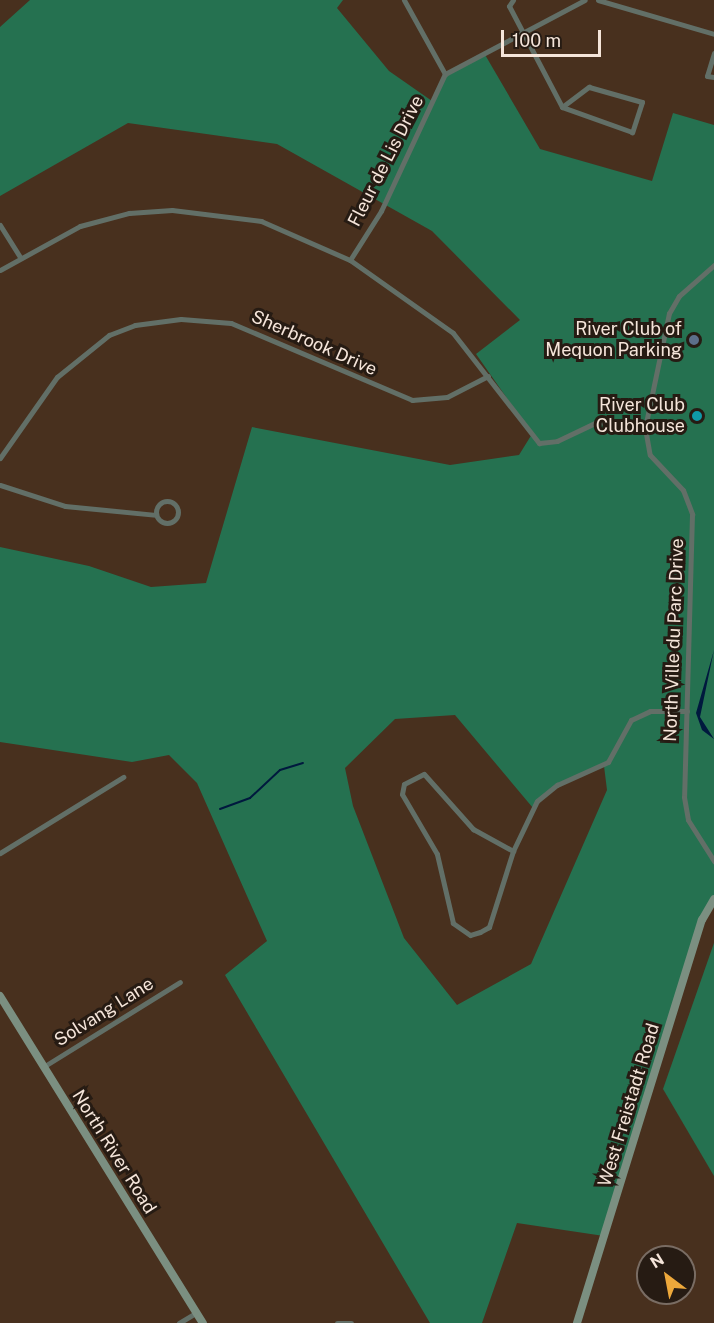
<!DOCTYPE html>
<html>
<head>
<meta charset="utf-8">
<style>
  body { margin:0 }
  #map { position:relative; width:714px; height:1323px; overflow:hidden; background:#48301e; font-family:"Public Sans",sans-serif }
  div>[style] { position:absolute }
  .green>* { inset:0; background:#257150 }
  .water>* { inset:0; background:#00193e }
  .stream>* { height:2px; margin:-1px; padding:0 1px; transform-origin:1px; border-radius:1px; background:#00193e }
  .street>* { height:5px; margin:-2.5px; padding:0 2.5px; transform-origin:2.5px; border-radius:2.5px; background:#626f67 }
  .street>.ring { margin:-2.5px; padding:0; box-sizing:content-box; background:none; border:5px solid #626f67; border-radius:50% }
  .secondary>* { height:8px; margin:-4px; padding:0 4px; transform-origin:4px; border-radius:4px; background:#7b8f81 }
  .dots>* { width:16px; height:16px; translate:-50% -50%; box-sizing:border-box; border:3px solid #261b13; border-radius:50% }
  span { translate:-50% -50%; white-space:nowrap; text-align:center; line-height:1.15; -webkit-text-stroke:6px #261b13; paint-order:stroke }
  .street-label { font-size:18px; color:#f5e5da }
  .poi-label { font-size:18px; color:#f5e5da }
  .right { translate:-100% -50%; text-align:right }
  .north { position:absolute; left:636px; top:1245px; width:60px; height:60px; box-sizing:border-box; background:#261b13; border:2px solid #796c63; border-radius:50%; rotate:328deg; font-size:16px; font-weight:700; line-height:24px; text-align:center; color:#f5e5da }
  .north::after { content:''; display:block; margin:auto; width:21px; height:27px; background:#eda83b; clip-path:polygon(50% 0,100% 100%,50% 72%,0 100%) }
  .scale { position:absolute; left:501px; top:30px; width:100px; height:27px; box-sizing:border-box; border:3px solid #f5e5da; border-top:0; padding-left:8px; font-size:18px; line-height:21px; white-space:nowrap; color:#f5e5da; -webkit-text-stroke:4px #261b13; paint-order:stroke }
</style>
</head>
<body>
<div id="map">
  <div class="green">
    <div style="clip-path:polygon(evenodd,30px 0,343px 0,337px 8px,389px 71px,432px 101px,445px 74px,484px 53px,540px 149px,652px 181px,673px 113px,714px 125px,714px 899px,702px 920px,604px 1236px,517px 1223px,482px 1323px,430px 1323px,225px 975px,267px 941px,197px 783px,169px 755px,132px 762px,0 742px,0 547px,89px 566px,151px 587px,206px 583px,252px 427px,450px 465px,519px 455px,532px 434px,476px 354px,520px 320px,432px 231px,277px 144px,128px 123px,0 196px,0 27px,30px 0,455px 715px,533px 808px,545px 793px,604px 766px,607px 790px,531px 964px,457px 1005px,404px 938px,353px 806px,345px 768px,395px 719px,455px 715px)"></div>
    <div style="clip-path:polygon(714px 943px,714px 1176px,663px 1089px)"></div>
  </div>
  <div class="water">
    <div style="clip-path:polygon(714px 650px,700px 717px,714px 739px,702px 730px,696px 713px)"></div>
  </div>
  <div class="stream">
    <div style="left:220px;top:809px;width:32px;rotate:-20deg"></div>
    <div style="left:250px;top:798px;width:41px;rotate:-43deg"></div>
    <div style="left:280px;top:770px;width:24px;rotate:-17deg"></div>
  </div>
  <div class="street">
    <div style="left:404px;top:0;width:85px;rotate:61deg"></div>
    <div style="left:513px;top:0;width:7px;rotate:124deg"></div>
    <div style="left:509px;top:6px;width:114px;rotate:62.3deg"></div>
    <div style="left:598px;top:0;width:121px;rotate:16.3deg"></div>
    <div style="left:714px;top:53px;width:24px;rotate:107deg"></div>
    <div style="left:707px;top:76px;width:7px;rotate:8deg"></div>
    <div style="left:445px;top:74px;width:158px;rotate:-27.9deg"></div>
    <div style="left:589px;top:87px;width:55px;rotate:15.8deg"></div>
    <div style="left:642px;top:102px;width:32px;rotate:108deg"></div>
    <div style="left:632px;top:132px;width:74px;rotate:-160.3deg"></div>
    <div style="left:562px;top:107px;width:34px;rotate:-37deg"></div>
    <div style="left:0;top:225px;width:38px;rotate:58deg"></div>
    <div style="left:350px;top:260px;width:58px;rotate:-57.7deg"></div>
    <div style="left:381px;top:211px;width:151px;rotate:-65deg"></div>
    <div style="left:714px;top:265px;width:47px;rotate:138.5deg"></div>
    <div style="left:679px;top:296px;width:20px;rotate:120deg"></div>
    <div style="left:669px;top:313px;width:117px;rotate:101.8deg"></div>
    <div style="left:645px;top:428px;width:27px;rotate:80deg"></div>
    <div style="left:650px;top:455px;width:48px;rotate:46.7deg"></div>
    <div style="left:683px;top:490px;width:26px;rotate:69deg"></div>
    <div style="left:692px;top:514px;width:283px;rotate:91.6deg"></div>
    <div style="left:684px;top:797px;width:23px;rotate:80deg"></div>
    <div style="left:688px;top:820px;width:49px;rotate:57.6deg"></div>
    <div style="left:0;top:270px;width:91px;rotate:-28.8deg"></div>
    <div style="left:80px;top:226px;width:51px;rotate:-14.9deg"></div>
    <div style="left:129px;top:213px;width:43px;rotate:-4deg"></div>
    <div style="left:172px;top:210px;width:90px;rotate:7deg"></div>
    <div style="left:261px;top:221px;width:97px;rotate:23.7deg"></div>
    <div style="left:350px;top:260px;width:126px;rotate:35.3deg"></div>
    <div style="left:453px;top:333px;width:140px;rotate:52deg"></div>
    <div style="left:539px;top:443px;width:18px;rotate:-6deg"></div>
    <div style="left:557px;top:441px;width:44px;rotate:-25.4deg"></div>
    <div style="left:597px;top:422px;width:48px;rotate:7.1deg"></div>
    <div style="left:0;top:458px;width:99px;rotate:-54.9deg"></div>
    <div style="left:57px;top:377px;width:67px;rotate:-38.9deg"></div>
    <div style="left:109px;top:335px;width:28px;rotate:-21deg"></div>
    <div style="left:135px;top:325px;width:46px;rotate:-7.4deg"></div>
    <div style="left:181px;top:319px;width:50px;rotate:4.6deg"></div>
    <div style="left:231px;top:323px;width:197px;rotate:23deg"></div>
    <div style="left:412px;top:400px;width:35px;rotate:-5deg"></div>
    <div style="left:447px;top:397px;width:46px;rotate:-27.1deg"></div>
    <div style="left:0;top:485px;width:68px;rotate:17.9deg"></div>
    <div style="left:65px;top:506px;width:91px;rotate:5.6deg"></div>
    <div class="ring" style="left:156px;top:501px;width:17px;height:17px"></div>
    <div style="left:424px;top:774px;width:74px;rotate:48.3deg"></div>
    <div style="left:473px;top:829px;width:46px;rotate:28.8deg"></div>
    <div style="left:513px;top:851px;width:80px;rotate:107.5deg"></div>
    <div style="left:489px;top:927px;width:10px;rotate:151deg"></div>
    <div style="left:480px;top:932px;width:10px;rotate:163deg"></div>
    <div style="left:470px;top:935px;width:21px;rotate:-145deg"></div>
    <div style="left:453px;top:923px;width:71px;rotate:-103.1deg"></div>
    <div style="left:437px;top:854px;width:69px;rotate:-120.3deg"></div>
    <div style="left:402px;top:794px;width:10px;rotate:-79deg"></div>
    <div style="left:404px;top:784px;width:22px;rotate:-27deg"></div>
    <div style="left:513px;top:851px;width:55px;rotate:-64.4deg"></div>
    <div style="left:537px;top:801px;width:26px;rotate:-39deg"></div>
    <div style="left:557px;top:785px;width:56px;rotate:-24.3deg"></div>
    <div style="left:608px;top:762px;width:48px;rotate:-61.3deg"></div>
    <div style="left:631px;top:720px;width:21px;rotate:-25deg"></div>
    <div style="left:650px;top:711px;width:37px"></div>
    <div style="left:0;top:853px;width:145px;rotate:-31.7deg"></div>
    <div style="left:43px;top:1067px;width:161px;rotate:-31.8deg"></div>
    <div style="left:179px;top:1323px;width:21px;rotate:-31deg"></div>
    <div style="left:337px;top:1323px;width:14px"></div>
  </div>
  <div class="secondary">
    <div style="left:0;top:996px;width:385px;rotate:58.2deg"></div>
    <div style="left:577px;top:1323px;width:422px;rotate:-72.8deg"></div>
    <div style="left:702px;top:920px;width:24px;rotate:-60deg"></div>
  </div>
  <div class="dots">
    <div style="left:694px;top:340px;background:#5c6f8a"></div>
    <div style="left:697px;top:416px;background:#0f9aa8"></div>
  </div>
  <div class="street-label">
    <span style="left:386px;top:161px;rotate:-63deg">Fleur de Lis Drive</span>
    <span style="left:314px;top:343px;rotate:24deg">Sherbrook Drive</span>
    <span style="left:674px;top:640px;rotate:-88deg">North Ville du Parc Drive</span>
    <span style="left:104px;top:1012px;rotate:-32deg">Solvang Lane</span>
    <span style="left:629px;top:1105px;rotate:-73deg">West Freistadt Road</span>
    <span style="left:114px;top:1152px;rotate:58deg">North River Road</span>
  </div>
  <div class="poi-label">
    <span class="right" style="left:682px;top:340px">River Club of<br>Mequon Parking</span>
    <span class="right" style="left:685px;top:416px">River Club<br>Clubhouse</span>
  </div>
  <div class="north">N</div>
  <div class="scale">100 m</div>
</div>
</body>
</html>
